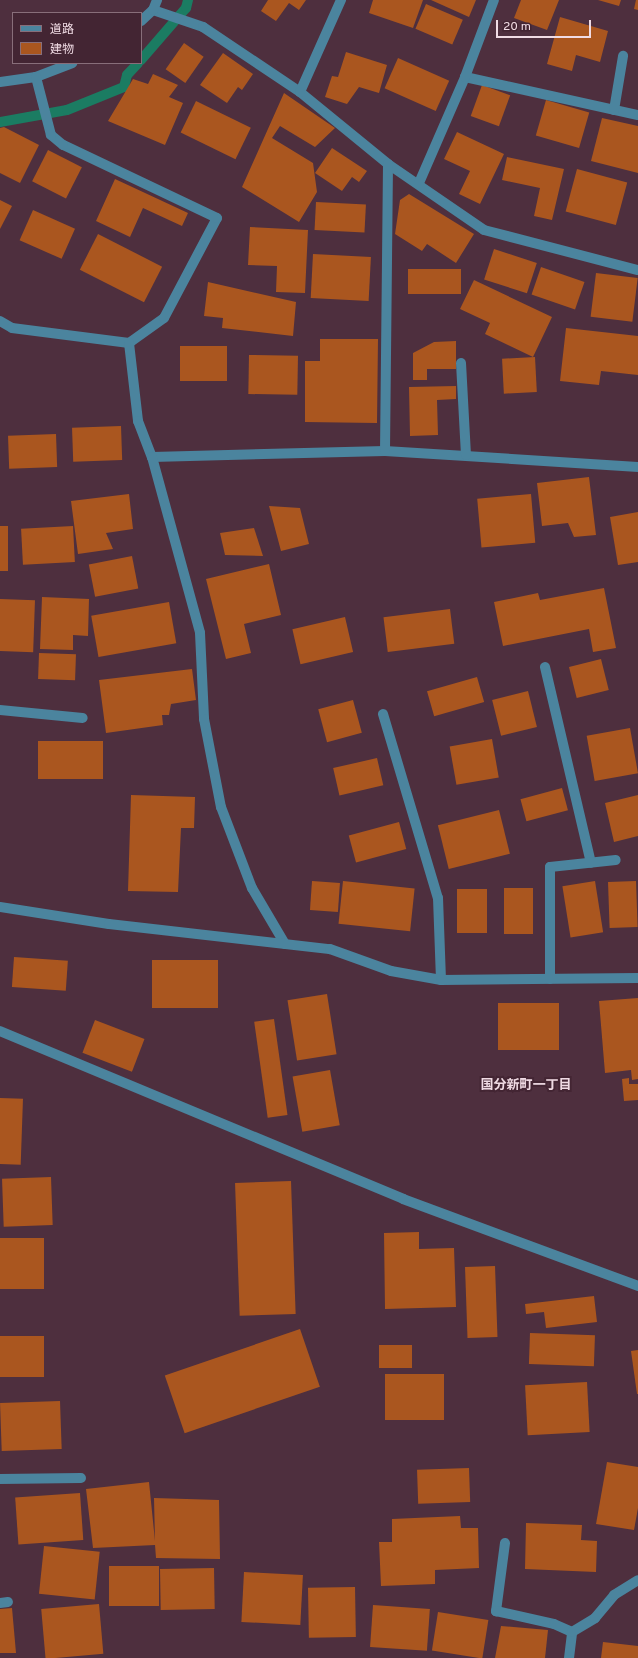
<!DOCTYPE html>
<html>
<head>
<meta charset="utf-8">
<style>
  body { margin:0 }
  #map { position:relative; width:638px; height:1658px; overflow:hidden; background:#4e2f3e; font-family:Overpass,"Noto Sans JP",sans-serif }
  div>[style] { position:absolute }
  .stream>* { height:10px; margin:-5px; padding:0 5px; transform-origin:5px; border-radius:5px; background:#1b7c62 }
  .building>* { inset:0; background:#aa561f; transform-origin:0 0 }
  .minor>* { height:10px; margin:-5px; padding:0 5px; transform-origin:5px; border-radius:5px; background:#4b849e }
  span { translate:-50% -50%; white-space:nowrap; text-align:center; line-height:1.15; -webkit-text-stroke:4px #432533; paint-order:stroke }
  .neighbourhood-label { font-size:13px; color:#f0dbe4; font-weight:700 }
  .legend { position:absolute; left:12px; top:12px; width:130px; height:52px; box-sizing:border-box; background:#432533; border:1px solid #886e7a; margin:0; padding:5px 7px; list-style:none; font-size:12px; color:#f0dbe4 }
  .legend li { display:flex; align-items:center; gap:8px; height:20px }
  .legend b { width:20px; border:1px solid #886e7a }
  .scale { position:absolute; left:496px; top:20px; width:95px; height:18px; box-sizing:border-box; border:2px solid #f0dbe4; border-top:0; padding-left:5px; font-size:12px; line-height:14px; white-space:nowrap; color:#f0dbe4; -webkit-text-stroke:3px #432533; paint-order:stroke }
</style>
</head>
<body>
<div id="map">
  <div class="stream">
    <div style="left:141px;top:60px;width:69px;rotate:-49.1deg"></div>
    <div style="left:186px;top:8px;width:8px;rotate:-76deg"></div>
    <div style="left:0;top:122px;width:68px;rotate:-10.2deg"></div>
    <div style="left:67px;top:110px;width:61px;rotate:-22deg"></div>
    <div style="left:124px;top:87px;width:12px;rotate:-76deg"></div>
    <div style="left:127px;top:75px;width:16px;rotate:-47deg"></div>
  </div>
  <div class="building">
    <div style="clip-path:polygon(268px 0,306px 0,299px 10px,289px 3px,276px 21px,261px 11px)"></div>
    <div style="clip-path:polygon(373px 0,423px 0,413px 28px,369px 13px)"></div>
    <div style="clip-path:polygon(431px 0,476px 0,469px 17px)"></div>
    <div style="clip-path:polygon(521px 0,559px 0,547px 30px,514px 18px)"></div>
    <div style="clip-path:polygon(598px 0,621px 0,619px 6px)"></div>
    <div style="clip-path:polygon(636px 0,638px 0,638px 10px,634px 9px)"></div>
    <div style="left:426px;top:4px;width:40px;height:27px;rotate:23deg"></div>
    <div style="clip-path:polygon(560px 17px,608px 31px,600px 62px,576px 55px,572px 71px,547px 64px)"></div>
    <div style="left:184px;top:43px;width:24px;height:32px;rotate:35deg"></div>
    <div style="clip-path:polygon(346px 52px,387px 65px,379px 93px,359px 87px,347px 104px,325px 97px,332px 76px,338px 77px)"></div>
    <div style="clip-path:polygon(223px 53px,253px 74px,242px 90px,238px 87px,227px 103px,200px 85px)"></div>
    <div style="left:398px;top:58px;width:56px;height:33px;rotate:24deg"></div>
    <div style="clip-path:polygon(153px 74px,178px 85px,169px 97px,183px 103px,165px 145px,108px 121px,133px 79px,148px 84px)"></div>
    <div style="left:482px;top:85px;width:30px;height:33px;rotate:20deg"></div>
    <div style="clip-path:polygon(284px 93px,335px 128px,315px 147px,280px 126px,272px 138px,313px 163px,317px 192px,299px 222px,242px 187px)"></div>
    <div style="left:546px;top:100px;width:45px;height:37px;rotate:16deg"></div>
    <div style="left:196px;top:101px;width:61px;height:35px;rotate:26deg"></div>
    <div style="clip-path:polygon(602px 118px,638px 126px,638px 173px,591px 161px)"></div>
    <div style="clip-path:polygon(4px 127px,39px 145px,20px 183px,0 173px,0 128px)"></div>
    <div style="clip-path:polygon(457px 132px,504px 154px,480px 204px,459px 194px,470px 171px,444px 159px)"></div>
    <div style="clip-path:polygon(332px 148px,367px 171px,359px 182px,352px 177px,342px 191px,315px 173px)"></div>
    <div style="left:48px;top:150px;width:38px;height:35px;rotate:27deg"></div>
    <div style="clip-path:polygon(507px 157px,564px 169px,552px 220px,534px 216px,540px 188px,502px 180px)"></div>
    <div style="left:577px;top:169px;width:52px;height:44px;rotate:15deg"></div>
    <div style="clip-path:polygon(115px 179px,188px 213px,182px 226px,143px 208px,130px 237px,96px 221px)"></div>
    <div style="clip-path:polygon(409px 194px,474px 234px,456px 263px,427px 244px,422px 251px,395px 234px,400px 200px)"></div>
    <div style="clip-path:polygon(0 200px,12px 206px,0 229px)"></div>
    <div style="left:316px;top:202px;width:50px;height:28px;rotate:3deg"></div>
    <div style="left:33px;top:210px;width:46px;height:33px;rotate:24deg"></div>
    <div style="clip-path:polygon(250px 227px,308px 230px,305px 293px,276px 292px,277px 266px,248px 265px)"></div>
    <div style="left:98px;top:234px;width:72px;height:40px;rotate:27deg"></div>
    <div style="left:494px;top:249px;width:45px;height:32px;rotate:18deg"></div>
    <div style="left:313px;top:254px;width:58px;height:44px;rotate:3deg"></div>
    <div style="left:541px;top:267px;width:46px;height:29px;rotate:19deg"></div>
    <div style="left:408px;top:269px;width:53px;height:25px"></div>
    <div style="left:596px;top:273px;width:42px;height:44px;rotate:7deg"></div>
    <div style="clip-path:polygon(474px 280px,552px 317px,533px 357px,485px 334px,490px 323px,460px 309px)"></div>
    <div style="clip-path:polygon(208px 282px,296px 302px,293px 336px,222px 328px,223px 318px,204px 316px)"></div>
    <div style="clip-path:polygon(566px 328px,638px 336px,638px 375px,601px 371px,599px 385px,560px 381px)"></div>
    <div style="clip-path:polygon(320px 339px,378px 339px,377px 423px,305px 422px,305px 361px,320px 361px)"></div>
    <div style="clip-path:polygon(456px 341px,456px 369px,427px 369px,427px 380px,413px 380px,413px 353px,434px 342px)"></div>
    <div style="left:180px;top:346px;width:47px;height:35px"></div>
    <div style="left:249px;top:355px;width:49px;height:39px;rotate:1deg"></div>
    <div style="left:535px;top:357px;width:35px;height:33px;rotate:87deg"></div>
    <div style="clip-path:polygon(456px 386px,456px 399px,437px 400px,438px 435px,410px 436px,409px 387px)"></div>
    <div style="left:121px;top:426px;width:34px;height:49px;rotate:88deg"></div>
    <div style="left:56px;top:434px;width:33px;height:48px;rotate:88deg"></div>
    <div style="clip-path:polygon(589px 477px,596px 535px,574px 537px,568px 523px,542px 526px,537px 483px)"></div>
    <div style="clip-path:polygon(129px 494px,133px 529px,106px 533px,113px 549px,78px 554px,71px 501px)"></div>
    <div style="left:531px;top:494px;width:49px;height:54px;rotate:85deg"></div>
    <div style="clip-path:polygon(269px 506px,300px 508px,309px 544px,281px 551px)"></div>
    <div style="clip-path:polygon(638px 512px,638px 562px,618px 565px,610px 517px)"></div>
    <div style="left:0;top:526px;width:8px;height:45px"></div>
    <div style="left:73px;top:526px;width:36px;height:52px;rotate:87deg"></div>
    <div style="clip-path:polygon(254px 528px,263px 556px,225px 555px,220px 533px)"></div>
    <div style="left:132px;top:556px;width:33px;height:44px;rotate:79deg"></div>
    <div style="clip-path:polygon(269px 564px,281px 615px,244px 624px,251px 653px,226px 659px,206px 579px)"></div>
    <div style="clip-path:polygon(604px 588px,616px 648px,593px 652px,589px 629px,503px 646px,494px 602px,538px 593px,540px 600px)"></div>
    <div style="clip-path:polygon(42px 597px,89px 599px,88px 636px,73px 635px,73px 650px,40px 649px)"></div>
    <div style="left:0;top:599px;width:35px;height:52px;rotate:2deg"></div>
    <div style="left:169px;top:602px;width:42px;height:79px;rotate:80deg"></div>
    <div style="left:450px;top:609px;width:35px;height:67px;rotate:83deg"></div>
    <div style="left:345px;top:617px;width:36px;height:54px;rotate:77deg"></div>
    <div style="left:39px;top:653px;width:37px;height:26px;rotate:2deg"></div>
    <div style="left:601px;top:659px;width:32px;height:33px;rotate:76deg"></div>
    <div style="clip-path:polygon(192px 669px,196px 700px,171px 704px,169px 715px,162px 715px,163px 725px,106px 733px,99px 680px)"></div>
    <div style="left:477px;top:677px;width:26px;height:52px;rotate:74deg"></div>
    <div style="left:528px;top:691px;width:37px;height:37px;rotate:76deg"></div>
    <div style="left:353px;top:700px;width:34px;height:36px;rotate:75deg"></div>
    <div style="left:630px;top:728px;width:46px;height:44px;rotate:80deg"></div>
    <div style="left:492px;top:739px;width:39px;height:43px;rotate:80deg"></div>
    <div style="left:38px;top:741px;width:65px;height:38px"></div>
    <div style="left:377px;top:758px;width:28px;height:45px;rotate:77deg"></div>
    <div style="left:562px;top:788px;width:23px;height:43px;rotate:75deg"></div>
    <div style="clip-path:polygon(131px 795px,195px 797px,194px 828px,181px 828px,178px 892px,128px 891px)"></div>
    <div style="clip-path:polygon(638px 795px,638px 836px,614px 842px,605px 803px)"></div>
    <div style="left:499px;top:810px;width:45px;height:63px;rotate:76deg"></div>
    <div style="left:399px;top:822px;width:28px;height:52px;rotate:75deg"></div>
    <div style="left:312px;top:881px;width:28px;height:29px;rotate:4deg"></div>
    <div style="left:343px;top:881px;width:72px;height:43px;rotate:6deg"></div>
    <div style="left:595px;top:881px;width:52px;height:33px;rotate:81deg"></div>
    <div style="left:636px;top:881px;width:46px;height:28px;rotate:88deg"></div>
    <div style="left:533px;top:888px;width:46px;height:29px;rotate:90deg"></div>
    <div style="left:457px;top:889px;width:30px;height:44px"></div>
    <div style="left:14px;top:957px;width:54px;height:30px;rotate:4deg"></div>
    <div style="left:152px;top:960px;width:66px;height:48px"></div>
    <div style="left:327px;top:994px;width:61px;height:40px;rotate:81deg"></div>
    <div style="clip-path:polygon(638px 998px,638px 1079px,632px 1080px,631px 1070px,605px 1073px,599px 1001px)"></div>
    <div style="left:498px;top:1003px;width:61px;height:47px"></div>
    <div style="left:274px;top:1019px;width:97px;height:20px;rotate:82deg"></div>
    <div style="left:95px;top:1020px;width:53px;height:35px;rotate:21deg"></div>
    <div style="left:330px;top:1070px;width:56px;height:38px;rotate:80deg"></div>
    <div style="clip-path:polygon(629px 1078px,629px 1084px,638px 1084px,638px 1100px,624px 1101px,622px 1079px)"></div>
    <div style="left:0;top:1098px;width:23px;height:66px;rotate:2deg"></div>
    <div style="left:51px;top:1177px;width:48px;height:49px;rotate:88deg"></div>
    <div style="left:291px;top:1181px;width:133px;height:56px;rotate:88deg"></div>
    <div style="clip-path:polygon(419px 1232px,419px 1249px,454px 1248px,456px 1307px,385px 1309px,384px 1233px)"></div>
    <div style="left:44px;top:1238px;width:51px;height:44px;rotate:90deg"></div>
    <div style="left:495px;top:1266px;width:71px;height:30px;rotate:88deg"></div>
    <div style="clip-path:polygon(594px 1296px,597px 1322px,546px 1328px,544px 1312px,526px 1314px,525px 1304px)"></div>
    <div style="left:300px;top:1329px;width:61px;height:143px;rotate:71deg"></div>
    <div style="left:530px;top:1333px;width:65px;height:31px;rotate:2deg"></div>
    <div style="left:44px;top:1336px;width:41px;height:44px;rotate:90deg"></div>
    <div style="left:379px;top:1345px;width:33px;height:23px"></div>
    <div style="clip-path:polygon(638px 1350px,638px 1394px,637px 1394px,631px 1351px)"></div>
    <div style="left:385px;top:1374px;width:59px;height:46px"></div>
    <div style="left:587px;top:1382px;width:50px;height:62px;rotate:87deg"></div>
    <div style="left:60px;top:1401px;width:48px;height:60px;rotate:88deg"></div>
    <div style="clip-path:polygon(607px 1462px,638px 1467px,638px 1508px,634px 1530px,596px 1524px)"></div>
    <div style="left:469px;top:1468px;width:34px;height:52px;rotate:88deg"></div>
    <div style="clip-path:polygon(149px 1482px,155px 1541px,154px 1498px,219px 1500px,220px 1559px,156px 1558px,155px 1545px,93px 1548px,86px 1489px)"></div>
    <div style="left:80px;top:1493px;width:47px;height:65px;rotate:86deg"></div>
    <div style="clip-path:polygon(460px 1516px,461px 1528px,478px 1528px,479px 1568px,435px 1570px,435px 1584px,381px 1586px,379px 1542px,392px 1542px,392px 1519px)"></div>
    <div style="clip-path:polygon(526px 1523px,582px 1525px,581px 1540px,597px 1541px,596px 1572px,525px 1569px)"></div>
    <div style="left:44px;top:1546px;width:56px;height:48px;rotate:6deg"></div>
    <div style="left:109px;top:1566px;width:50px;height:40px"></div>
    <div style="left:214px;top:1568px;width:41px;height:54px;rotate:89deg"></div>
    <div style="left:244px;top:1572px;width:59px;height:50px;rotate:3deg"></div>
    <div style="left:355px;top:1587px;width:50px;height:47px;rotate:89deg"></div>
    <div style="left:99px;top:1604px;width:50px;height:58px;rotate:85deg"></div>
    <div style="left:373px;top:1605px;width:57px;height:42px;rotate:4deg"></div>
    <div style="clip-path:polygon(12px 1608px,16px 1653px,0 1653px,0 1609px)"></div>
    <div style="left:438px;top:1612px;width:51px;height:39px;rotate:9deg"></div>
    <div style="clip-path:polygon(501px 1626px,548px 1630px,545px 1658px,495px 1658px)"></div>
    <div style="clip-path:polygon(603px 1642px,638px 1646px,638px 1658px,601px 1658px)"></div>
  </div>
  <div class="minor">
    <div style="left:153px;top:10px;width:53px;rotate:18.8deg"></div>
    <div style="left:203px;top:27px;width:117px;rotate:33.8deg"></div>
    <div style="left:300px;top:92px;width:114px;rotate:39.3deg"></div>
    <div style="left:388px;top:164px;width:116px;rotate:34.5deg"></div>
    <div style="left:484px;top:230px;width:159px;rotate:14.6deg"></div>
    <div style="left:141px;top:21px;width:16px;rotate:-43deg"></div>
    <div style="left:153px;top:10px;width:11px;rotate:-68deg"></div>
    <div style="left:465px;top:77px;width:177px;rotate:12.4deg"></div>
    <div style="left:0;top:82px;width:36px;rotate:-8deg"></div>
    <div style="left:36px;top:77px;width:39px;rotate:-21deg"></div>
    <div style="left:300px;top:92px;width:101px;rotate:-66deg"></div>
    <div style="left:614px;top:110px;width:55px;rotate:-80.5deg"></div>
    <div style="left:419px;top:183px;width:116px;rotate:-66.5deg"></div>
    <div style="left:465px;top:77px;width:82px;rotate:-69.4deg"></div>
    <div style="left:0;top:321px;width:14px;rotate:30deg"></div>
    <div style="left:12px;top:328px;width:118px;rotate:7.3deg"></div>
    <div style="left:129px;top:343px;width:43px;rotate:-35.5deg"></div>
    <div style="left:164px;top:318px;width:113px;rotate:-62.1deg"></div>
    <div style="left:217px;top:218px;width:170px;rotate:-154.6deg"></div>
    <div style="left:63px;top:145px;width:16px;rotate:-140deg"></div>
    <div style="left:51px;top:135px;width:60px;rotate:-104.5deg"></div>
    <div style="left:129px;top:343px;width:79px;rotate:83.4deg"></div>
    <div style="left:138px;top:421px;width:39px;rotate:69deg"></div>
    <div style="left:152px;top:457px;width:233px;rotate:-1.5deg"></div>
    <div style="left:385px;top:451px;width:254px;rotate:3.6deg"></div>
    <div style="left:461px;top:363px;width:92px;rotate:86.9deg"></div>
    <div style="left:385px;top:451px;width:287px;rotate:-89.4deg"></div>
    <div style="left:152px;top:457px;width:182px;rotate:74.7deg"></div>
    <div style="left:200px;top:633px;width:86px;rotate:87.3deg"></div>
    <div style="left:204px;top:719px;width:90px;rotate:79.1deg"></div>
    <div style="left:221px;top:807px;width:87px;rotate:69.1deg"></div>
    <div style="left:252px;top:888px;width:65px;rotate:59.5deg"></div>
    <div style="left:545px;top:667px;width:201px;rotate:76.8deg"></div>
    <div style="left:0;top:710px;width:83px;rotate:5.5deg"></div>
    <div style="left:383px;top:714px;width:192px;rotate:73.4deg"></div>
    <div style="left:438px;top:898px;width:82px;rotate:87.9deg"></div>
    <div style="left:0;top:907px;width:110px;rotate:8.9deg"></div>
    <div style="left:109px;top:924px;width:222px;rotate:6.5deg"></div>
    <div style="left:330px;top:949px;width:65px;rotate:19.8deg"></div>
    <div style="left:391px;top:971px;width:51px;rotate:10.2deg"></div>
    <div style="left:441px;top:980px;width:197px;rotate:-0.6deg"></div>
    <div style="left:550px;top:979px;width:112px;rotate:-90deg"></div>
    <div style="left:550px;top:867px;width:66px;rotate:-6.1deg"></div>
    <div style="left:0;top:1031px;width:437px;rotate:22.6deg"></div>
    <div style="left:403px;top:1199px;width:251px;rotate:20.3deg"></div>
    <div style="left:0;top:1479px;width:81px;rotate:-0.7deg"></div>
    <div style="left:505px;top:1543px;width:69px;rotate:97.5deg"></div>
    <div style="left:496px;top:1611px;width:59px;rotate:12.6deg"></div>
    <div style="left:554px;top:1624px;width:20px;rotate:24deg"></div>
    <div style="left:0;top:1603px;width:8px;rotate:-7deg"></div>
    <div style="left:569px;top:1658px;width:26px;rotate:-83deg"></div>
    <div style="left:572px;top:1632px;width:27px;rotate:-31deg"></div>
    <div style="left:595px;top:1618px;width:30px;rotate:-50deg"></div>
    <div style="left:614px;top:1595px;width:28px;rotate:-32deg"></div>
  </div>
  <div class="neighbourhood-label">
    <span style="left:526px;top:1086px">国分新町一丁目</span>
  </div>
  <ul class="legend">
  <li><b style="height:5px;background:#4b849e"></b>道路</li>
  <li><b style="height:11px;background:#aa561f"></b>建物</li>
  </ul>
  <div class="scale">20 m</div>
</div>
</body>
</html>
